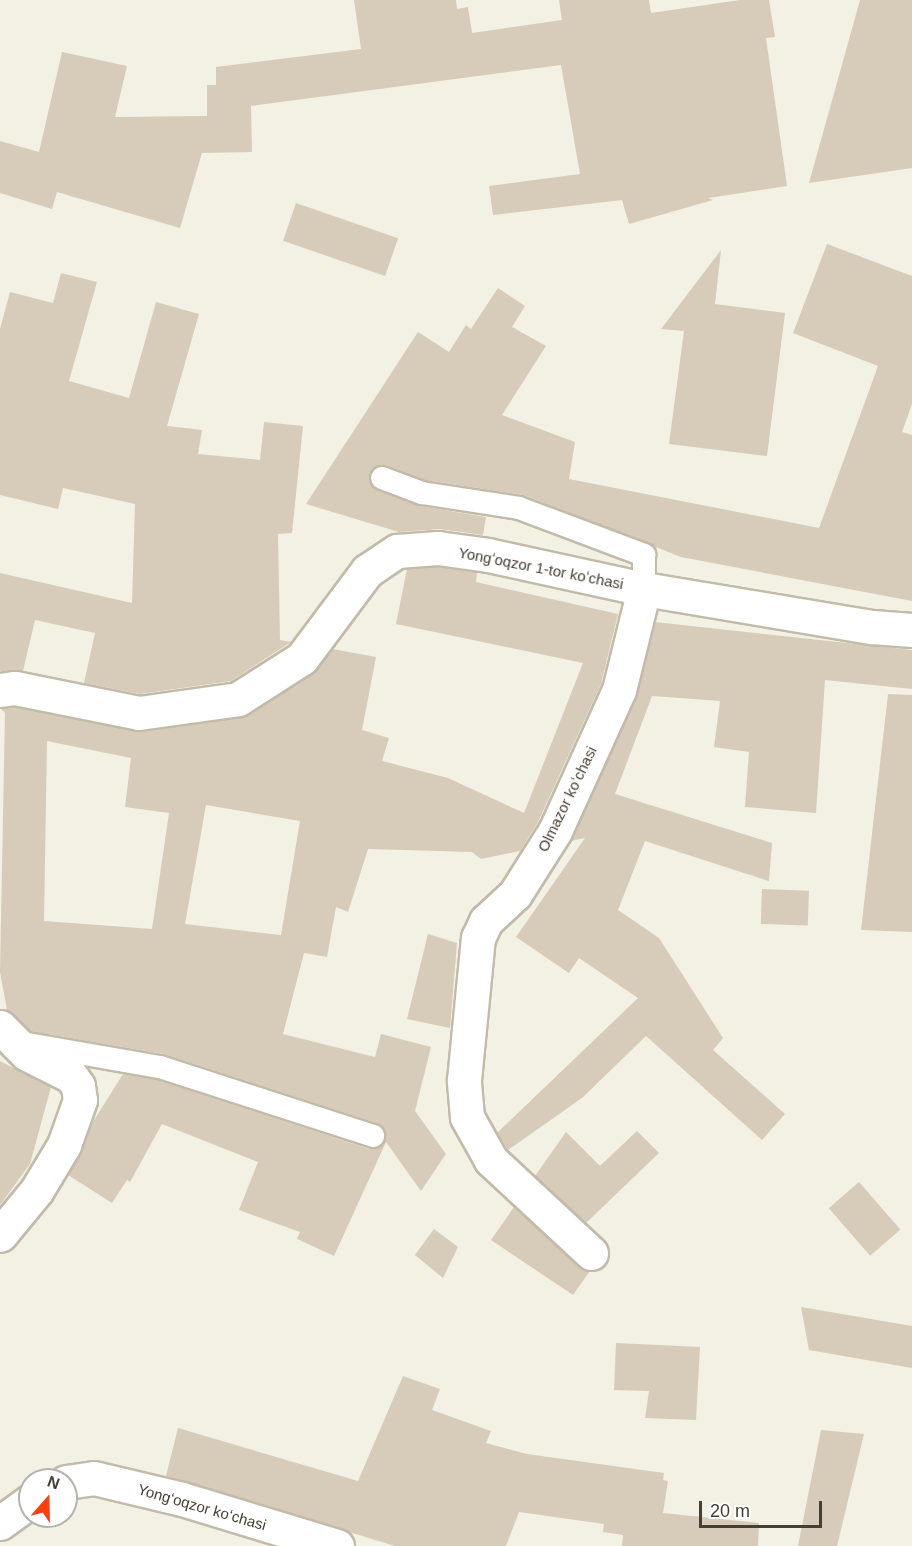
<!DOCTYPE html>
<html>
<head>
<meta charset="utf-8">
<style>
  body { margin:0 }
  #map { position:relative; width:912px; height:1546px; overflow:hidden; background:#f3f0e4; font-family:Helvetica,sans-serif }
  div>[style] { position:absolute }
  .building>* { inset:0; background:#d6ccb9; transform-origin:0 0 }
  .roads { filter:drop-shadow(2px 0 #c2bba9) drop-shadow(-2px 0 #c2bba9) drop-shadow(0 2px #c2bba9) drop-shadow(0 -2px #c2bba9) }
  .lane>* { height:22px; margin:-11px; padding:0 11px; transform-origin:11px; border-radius:11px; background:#fff }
  .street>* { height:33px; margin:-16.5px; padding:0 16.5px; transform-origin:16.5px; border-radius:16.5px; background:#fff }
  span { translate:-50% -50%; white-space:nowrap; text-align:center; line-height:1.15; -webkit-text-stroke:5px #fff; paint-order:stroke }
  .street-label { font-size:15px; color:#464034 }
  .north { position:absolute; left:18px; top:1468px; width:60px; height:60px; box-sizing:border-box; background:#fff; border:2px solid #b5b3ae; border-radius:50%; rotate:20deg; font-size:16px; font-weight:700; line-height:24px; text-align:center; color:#464034 }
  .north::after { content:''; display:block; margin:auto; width:21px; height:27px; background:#ff3e10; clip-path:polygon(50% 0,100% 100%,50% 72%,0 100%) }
  .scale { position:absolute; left:699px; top:1501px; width:123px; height:27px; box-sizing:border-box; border:3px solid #464034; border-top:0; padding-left:8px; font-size:18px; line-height:21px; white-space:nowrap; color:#464034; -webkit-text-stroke:4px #fff; paint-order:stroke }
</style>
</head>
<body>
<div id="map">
  <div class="building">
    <div style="clip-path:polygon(354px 0,456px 0,457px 9px,468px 7px,472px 33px,562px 20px,559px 0,649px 0,651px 13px,740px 0,769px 0,775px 37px,766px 38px,787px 186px,708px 198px,713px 200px,629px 224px,622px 200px,493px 215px,489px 186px,580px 174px,561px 65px,251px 106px,252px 152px,202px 153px,180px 228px,57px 192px,52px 209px,0 193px,0 141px,39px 152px,62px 52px,127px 66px,115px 117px,207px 116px,207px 85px,216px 85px,216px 67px,361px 49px)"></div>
    <div style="clip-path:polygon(860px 0,912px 0,912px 168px,809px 183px)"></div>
    <div style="left:296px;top:203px;width:108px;height:40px;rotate:19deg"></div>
    <div style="clip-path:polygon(827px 244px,912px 276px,912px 404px,902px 432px,912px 435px,912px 601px,681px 557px,524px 495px,425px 480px,386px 465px,379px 465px,370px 473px,372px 487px,420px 506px,486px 517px,483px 535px,440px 529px,399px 532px,306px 504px,418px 332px,449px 352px,466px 325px,471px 329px,498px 288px,525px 306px,512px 327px,546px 346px,502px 415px,575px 442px,569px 479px,819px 528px,878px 366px,793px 333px)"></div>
    <div style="clip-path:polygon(721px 250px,715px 304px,785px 313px,767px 456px,669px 444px,684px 331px,661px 329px)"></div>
    <div style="clip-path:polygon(61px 273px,97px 282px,69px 381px,129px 398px,156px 302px,199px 314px,167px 426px,202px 430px,198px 454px,260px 460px,264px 422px,303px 426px,292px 533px,278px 534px,280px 640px,291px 642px,231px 681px,140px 694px,84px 683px,95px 633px,35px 620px,23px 671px,0 671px,0 573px,132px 603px,135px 504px,63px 488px,58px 509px,0 495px,0 329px,10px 292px,53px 303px)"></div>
    <div style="clip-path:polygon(evenodd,437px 567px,477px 572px,476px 582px,618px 614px,601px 684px,538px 822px,520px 851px,481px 859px,472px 852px,368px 849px,348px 912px,336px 907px,327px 957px,304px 953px,283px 1034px,375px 1057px,381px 1034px,431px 1047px,415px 1111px,446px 1154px,421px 1191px,386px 1142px,334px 1256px,297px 1239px,300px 1232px,239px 1210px,258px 1162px,162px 1124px,130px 1182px,127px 1180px,112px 1203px,68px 1175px,91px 1125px,123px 1074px,157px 1080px,369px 1149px,382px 1146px,386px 1133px,377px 1123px,164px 1054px,30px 1031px,7px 1010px,0 972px,5px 713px,0 708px,14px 707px,142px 732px,248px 715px,312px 674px,332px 649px,376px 657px,362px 730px,389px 738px,382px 761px,448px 778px,524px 813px,583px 663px,396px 624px,407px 569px,437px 567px,47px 741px,131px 758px,125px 807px,169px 813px,152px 929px,44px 921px,47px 741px,437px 567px,206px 805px,300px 821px,281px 935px,185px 924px,206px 805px)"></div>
    <div style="clip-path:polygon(655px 622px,912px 650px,912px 689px,825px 680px,816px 813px,745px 807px,749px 752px,714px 747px,720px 701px,652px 696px,615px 794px,772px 843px,769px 881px,645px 841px,618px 910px,659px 938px,723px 1038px,713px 1050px,785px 1114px,762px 1140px,646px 1036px,582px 1098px,508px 1150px,497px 1133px,638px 998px,579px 958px,569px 973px,516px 937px,585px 838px,571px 841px,636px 698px)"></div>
    <div style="clip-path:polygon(888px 694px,912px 695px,912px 932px,861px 930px)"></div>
    <div style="left:762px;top:889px;width:47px;height:35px;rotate:2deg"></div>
    <div style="clip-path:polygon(428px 934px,457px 943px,450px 1028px,407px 1019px)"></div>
    <div style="clip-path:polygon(0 1061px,51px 1087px,30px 1164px,0 1205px)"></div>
    <div style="clip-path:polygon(637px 1131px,659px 1153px,586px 1223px,535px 1176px,566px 1132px,600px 1166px)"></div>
    <div style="left:859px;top:1182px;width:63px;height:40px;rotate:49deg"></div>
    <div style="clip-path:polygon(514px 1207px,578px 1267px,590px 1271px,573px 1295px,491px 1240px)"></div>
    <div style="clip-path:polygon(434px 1229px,458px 1247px,443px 1278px,415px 1255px)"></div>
    <div style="clip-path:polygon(801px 1307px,912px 1326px,912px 1368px,809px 1350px)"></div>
    <div style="clip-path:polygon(616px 1343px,700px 1347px,696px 1420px,645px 1418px,649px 1391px,614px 1390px)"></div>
    <div style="clip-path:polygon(403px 1376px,440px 1389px,432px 1410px,491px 1431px,486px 1443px,527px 1454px,664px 1473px,663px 1480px,668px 1481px,663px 1513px,759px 1523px,758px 1546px,622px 1546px,623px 1535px,603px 1532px,604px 1524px,519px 1512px,506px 1546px,395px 1546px,166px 1476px,178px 1428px,358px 1481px)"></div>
    <div style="clip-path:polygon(821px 1430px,864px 1434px,837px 1546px,798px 1546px)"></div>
  </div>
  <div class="roads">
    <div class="lane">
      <div style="left:382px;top:478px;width:43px;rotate:20.6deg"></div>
      <div style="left:422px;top:493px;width:98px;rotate:8.8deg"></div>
      <div style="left:519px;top:508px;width:134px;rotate:20.6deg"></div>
      <div style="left:644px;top:555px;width:34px;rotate:90deg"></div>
      <div style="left:22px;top:1043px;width:140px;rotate:9.9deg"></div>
      <div style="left:160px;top:1067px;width:224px;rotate:17.9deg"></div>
    </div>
    <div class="street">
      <div style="left:0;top:690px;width:15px;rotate:-8deg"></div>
      <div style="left:15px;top:688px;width:126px;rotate:11.4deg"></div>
      <div style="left:139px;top:713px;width:100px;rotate:-8deg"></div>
      <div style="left:238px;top:699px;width:76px;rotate:-32.6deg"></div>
      <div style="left:302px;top:658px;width:109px;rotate:-53.2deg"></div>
      <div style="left:367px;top:571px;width:36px;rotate:-34deg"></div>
      <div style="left:397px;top:551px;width:41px;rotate:-4.2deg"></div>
      <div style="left:438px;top:548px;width:50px;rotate:8deg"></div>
      <div style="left:488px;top:555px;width:160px;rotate:12.3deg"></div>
      <div style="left:0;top:1027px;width:38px;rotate:45deg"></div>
      <div style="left:27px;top:1054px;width:49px;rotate:26.6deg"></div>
      <div style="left:71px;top:1076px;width:12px;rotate:55deg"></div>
      <div style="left:78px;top:1086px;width:14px;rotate:82deg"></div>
      <div style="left:80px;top:1100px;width:48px;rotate:109.6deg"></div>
      <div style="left:64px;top:1145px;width:52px;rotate:121deg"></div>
      <div style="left:37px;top:1190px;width:58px;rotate:129.4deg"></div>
      <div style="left:591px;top:1253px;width:137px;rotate:-137.1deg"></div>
      <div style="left:491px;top:1160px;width:49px;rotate:-119.2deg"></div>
      <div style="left:467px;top:1117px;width:37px;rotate:-95deg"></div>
      <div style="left:464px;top:1080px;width:143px;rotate:-84.4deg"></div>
      <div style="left:478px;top:938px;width:19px;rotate:-65deg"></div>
      <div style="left:486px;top:921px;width:40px;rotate:-43deg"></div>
      <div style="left:515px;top:894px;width:75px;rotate:-57.6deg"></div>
      <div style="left:555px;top:831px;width:155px;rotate:-65.6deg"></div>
      <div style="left:619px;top:690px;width:104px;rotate:-76.1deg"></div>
      <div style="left:644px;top:589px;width:231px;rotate:9.5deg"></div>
      <div style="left:872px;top:627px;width:40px;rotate:4.3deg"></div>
      <div style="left:66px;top:1482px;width:28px;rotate:-8deg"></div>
      <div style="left:94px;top:1478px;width:90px;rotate:13.4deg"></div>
      <div style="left:182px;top:1499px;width:162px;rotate:16.9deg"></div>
      <div style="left:0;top:1523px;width:37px;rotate:-36deg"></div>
    </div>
  </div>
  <div class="street-label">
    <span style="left:541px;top:568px;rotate:11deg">Yongʻoqzor 1-tor koʻchasi</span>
    <span style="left:567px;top:799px;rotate:-64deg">Olmazor koʻchasi</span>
    <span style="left:202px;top:1507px;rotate:16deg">Yongʻoqzor koʻchasi</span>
  </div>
  <div class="north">N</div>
  <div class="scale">20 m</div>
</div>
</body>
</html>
